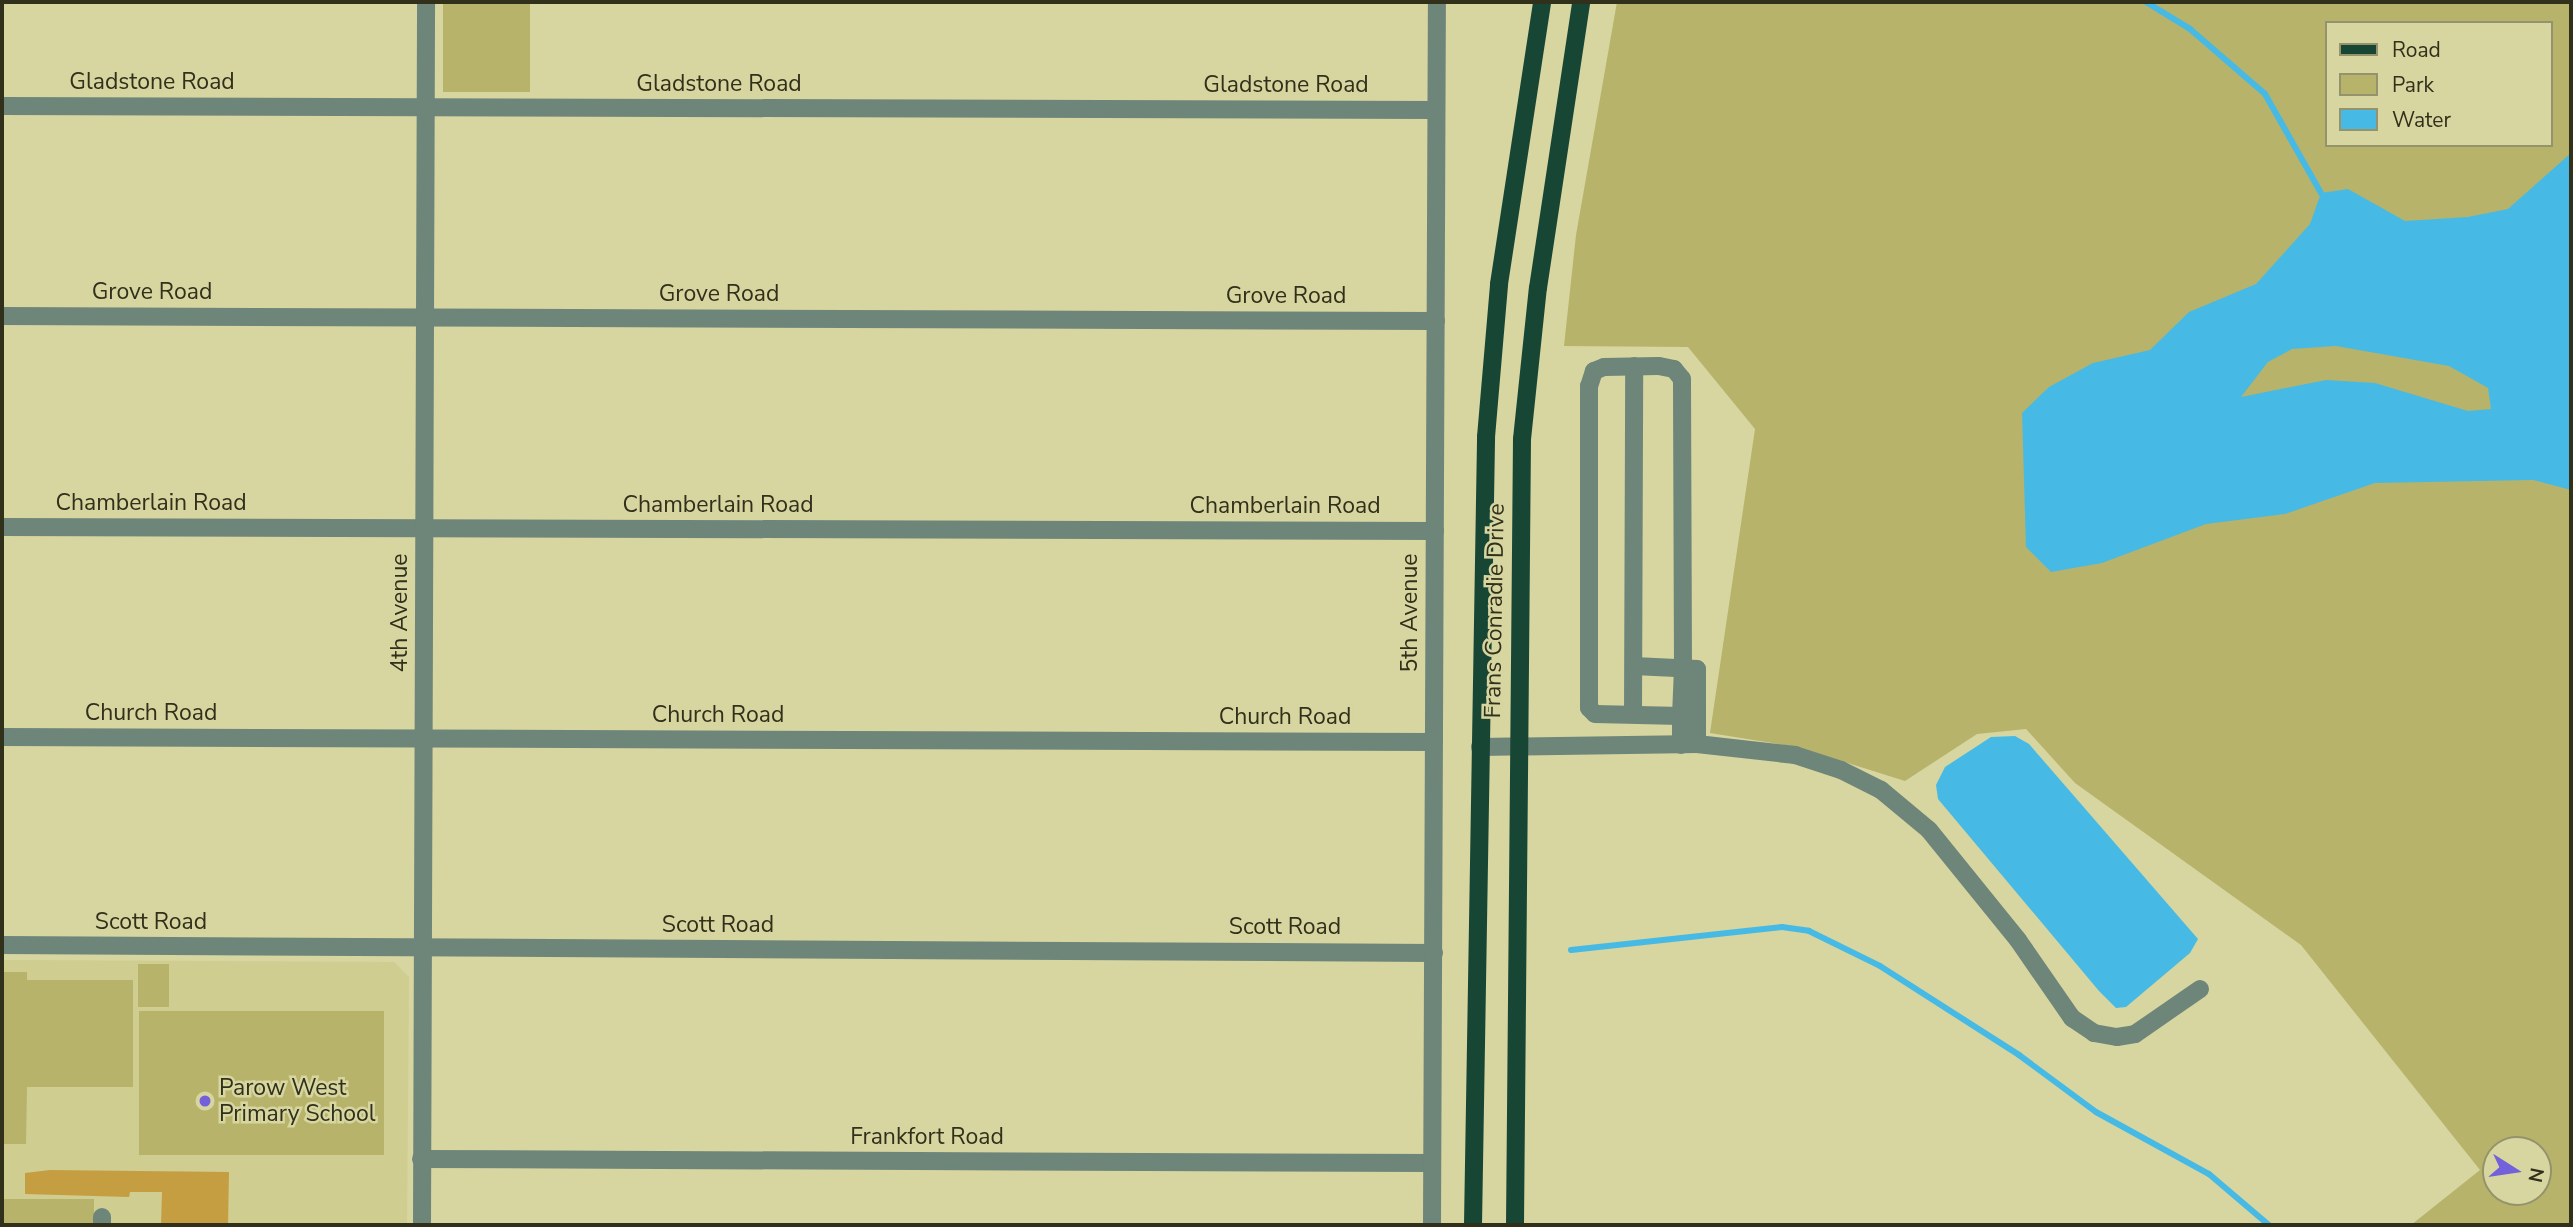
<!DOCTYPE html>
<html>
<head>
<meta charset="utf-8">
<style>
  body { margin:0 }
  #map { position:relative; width:2573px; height:1227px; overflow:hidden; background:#d7d5a0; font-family:"Nunito Sans",sans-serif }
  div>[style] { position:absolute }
  .built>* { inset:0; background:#cfcd90 }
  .green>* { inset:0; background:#b7b36b; transform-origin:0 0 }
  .water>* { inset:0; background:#46bae4 }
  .stream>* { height:6px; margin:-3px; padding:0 3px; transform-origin:3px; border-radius:3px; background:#46bae4 }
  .building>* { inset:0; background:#c59e42 }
  .minor>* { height:18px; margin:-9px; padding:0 9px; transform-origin:9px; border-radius:9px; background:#6e857a }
  .major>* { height:18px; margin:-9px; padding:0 9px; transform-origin:9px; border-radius:9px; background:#184635 }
  .dots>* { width:19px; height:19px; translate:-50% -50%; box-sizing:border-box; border:4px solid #d7d5a0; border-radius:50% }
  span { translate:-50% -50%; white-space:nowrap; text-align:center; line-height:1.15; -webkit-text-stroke:5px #d7d5a0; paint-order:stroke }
  .street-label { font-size:23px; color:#31301b }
  .poi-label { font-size:23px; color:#31301b }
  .left { translate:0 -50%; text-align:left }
  .frame { position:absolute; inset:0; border:4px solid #31301b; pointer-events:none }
  .legend { position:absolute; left:2325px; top:21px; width:228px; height:126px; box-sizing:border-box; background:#d7d5a0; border:2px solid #95936b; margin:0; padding:9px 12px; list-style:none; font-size:21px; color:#31301b }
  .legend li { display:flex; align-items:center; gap:14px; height:35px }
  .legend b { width:35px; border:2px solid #95936b }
  .north { position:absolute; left:2482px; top:1136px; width:70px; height:70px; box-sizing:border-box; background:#d7d5a0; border:2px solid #95936b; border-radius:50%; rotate:102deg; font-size:19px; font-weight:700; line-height:28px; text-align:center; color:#31301b }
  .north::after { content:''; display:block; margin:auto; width:24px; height:32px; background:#7360db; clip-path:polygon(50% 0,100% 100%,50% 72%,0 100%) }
</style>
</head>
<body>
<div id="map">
  <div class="built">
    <div style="clip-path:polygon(2px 960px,394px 962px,409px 977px,407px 1225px,2px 1225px)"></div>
  </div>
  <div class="green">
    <div style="left:443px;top:2px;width:87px;height:90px"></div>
    <div style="clip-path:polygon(evenodd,1617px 2px,2571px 2px,2571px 1225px,2411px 1225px,2480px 1170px,2301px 945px,2075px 783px,2026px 729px,1977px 734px,1905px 781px,1797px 747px,1710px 733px,1755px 429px,1688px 347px,1564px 346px,1576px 235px,1617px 2px,2326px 23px,2550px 23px,2550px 145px,2326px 145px,2326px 23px,1617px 2px,2496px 1150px,2538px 1150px,2538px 1192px,2496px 1192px,2496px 1150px)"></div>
    <div style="left:138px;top:964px;width:31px;height:43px"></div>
    <div style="clip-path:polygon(2px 972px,27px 972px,27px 980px,133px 980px,133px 1087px,27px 1087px,26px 1144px,2px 1144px)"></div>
    <div style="left:139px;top:1011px;width:245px;height:144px"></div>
    <div style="left:2px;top:1199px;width:92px;height:26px"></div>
  </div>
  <div class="water">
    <div style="clip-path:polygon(evenodd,2571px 153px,2571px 490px,2533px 480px,2375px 483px,2285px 514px,2206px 524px,2102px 563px,2051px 572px,2026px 547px,2022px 413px,2049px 387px,2093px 363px,2150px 350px,2189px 312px,2256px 284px,2310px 224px,2321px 193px,2348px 189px,2405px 221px,2468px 217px,2508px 209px,2571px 153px,2336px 346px,2449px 366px,2488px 388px,2491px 409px,2468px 411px,2375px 383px,2326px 380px,2241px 397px,2268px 362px,2292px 349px,2336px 346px)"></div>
    <div style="clip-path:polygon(1991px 737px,2015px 736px,2029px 744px,2198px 939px,2190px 953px,2126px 1007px,2116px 1008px,2099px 991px,1938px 799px,1936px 785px,1945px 767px)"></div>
  </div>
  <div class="stream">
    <div style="left:2146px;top:2px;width:52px;rotate:31.5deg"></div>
    <div style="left:2190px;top:29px;width:99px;rotate:40.9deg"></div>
    <div style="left:2265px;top:94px;width:114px;rotate:60.5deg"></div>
    <div style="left:1571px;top:950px;width:212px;rotate:-6.2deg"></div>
    <div style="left:1782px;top:927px;width:27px;rotate:8deg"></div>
    <div style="left:1809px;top:931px;width:79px;rotate:26.2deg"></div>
    <div style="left:1880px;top:966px;width:165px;rotate:32.6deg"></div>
    <div style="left:2019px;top:1055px;width:96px;rotate:36.5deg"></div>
    <div style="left:2096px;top:1112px;width:129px;rotate:28.8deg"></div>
    <div style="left:2209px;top:1174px;width:79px;rotate:40.4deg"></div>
  </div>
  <div class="building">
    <div style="clip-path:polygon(50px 1170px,229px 1172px,228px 1225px,161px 1225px,162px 1192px,130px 1192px,129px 1197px,25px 1194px,25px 1173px)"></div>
  </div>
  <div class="minor">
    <div style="left:2px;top:106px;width:1434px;rotate:0.16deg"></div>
    <div style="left:2px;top:316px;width:1434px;rotate:0.2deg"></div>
    <div style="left:2px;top:527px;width:1433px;rotate:0.16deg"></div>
    <div style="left:1634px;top:666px;width:63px;rotate:2.7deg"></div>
    <div style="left:1697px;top:669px;width:75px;rotate:90deg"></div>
    <div style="left:1633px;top:714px;width:348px;rotate:-89.8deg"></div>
    <div style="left:2px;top:737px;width:1432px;rotate:0.2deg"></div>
    <div style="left:1681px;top:745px;width:29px;rotate:-90deg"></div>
    <div style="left:1681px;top:716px;width:47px;rotate:-87.6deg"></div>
    <div style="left:1683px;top:669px;width:290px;rotate:-90.2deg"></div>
    <div style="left:1682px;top:379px;width:13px;rotate:-129deg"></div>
    <div style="left:1674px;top:369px;width:16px;rotate:-169deg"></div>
    <div style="left:1658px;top:366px;width:54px;rotate:178.9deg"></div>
    <div style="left:1604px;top:367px;width:11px;rotate:158deg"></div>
    <div style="left:1594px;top:371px;width:16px;rotate:108deg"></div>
    <div style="left:1589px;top:386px;width:322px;rotate:90deg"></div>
    <div style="left:1589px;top:708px;width:8px;rotate:45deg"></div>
    <div style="left:1595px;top:714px;width:86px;rotate:1.3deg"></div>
    <div style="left:1681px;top:716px;width:16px;rotate:-4deg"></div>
    <div style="left:1480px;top:747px;width:217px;rotate:-0.8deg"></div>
    <div style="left:1697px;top:744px;width:99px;rotate:6.4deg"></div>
    <div style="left:1795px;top:755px;width:48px;rotate:18.1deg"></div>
    <div style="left:1841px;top:770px;width:45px;rotate:26.6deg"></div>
    <div style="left:1881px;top:790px;width:62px;rotate:39.8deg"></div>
    <div style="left:1929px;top:830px;width:141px;rotate:51deg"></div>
    <div style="left:2018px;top:940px;width:95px;rotate:55.3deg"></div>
    <div style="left:2072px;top:1018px;width:27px;rotate:34deg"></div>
    <div style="left:2094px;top:1033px;width:23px;rotate:10deg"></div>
    <div style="left:2117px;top:1037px;width:18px;rotate:-9deg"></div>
    <div style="left:2135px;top:1034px;width:79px;rotate:-34.7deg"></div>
    <div style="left:2px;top:945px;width:1432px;rotate:0.32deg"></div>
    <div style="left:421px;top:1159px;width:1011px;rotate:0.23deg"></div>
    <div style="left:102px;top:1225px;width:8px;rotate:-90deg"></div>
    <div style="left:422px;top:1225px;width:1223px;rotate:-89.81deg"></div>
    <div style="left:1432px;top:1225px;width:1223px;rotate:-89.77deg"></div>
  </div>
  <div class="major">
    <div style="left:1473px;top:1225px;width:788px;rotate:-89.05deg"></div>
    <div style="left:1486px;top:437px;width:154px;rotate:-85.1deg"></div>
    <div style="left:1499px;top:284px;width:285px;rotate:-81.3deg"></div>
    <div style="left:1515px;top:1225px;width:786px;rotate:-89.49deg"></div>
    <div style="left:1522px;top:439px;width:152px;rotate:-84deg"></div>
    <div style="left:1538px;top:288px;width:289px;rotate:-81.4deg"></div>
  </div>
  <div class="dots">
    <div style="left:205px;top:1101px;background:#7360db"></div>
  </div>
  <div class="street-label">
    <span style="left:152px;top:82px">Gladstone Road</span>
    <span style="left:719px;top:84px">Gladstone Road</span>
    <span style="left:1286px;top:85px">Gladstone Road</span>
    <span style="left:152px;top:292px">Grove Road</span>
    <span style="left:719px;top:294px">Grove Road</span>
    <span style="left:1286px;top:296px">Grove Road</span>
    <span style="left:151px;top:503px">Chamberlain Road</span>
    <span style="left:718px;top:505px">Chamberlain Road</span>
    <span style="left:1285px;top:506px">Chamberlain Road</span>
    <span style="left:1495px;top:611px;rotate:-89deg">Frans Conradie Drive</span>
    <span style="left:400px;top:613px;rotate:-90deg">4th Avenue</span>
    <span style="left:1410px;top:613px;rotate:-90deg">5th Avenue</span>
    <span style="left:151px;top:713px">Church Road</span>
    <span style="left:718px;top:715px">Church Road</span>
    <span style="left:1285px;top:717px">Church Road</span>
    <span style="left:151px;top:922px">Scott Road</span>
    <span style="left:718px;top:925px">Scott Road</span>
    <span style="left:1285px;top:927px">Scott Road</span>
    <span style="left:927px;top:1137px">Frankfort Road</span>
  </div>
  <div class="poi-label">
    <span class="left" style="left:219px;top:1101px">Parow West<br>Primary School</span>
  </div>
  <div class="frame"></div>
  <ul class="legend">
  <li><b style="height:9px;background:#184635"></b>Road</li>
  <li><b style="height:19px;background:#b7b36b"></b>Park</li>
  <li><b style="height:19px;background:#46bae4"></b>Water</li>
  </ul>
  <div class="north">N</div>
</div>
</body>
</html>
